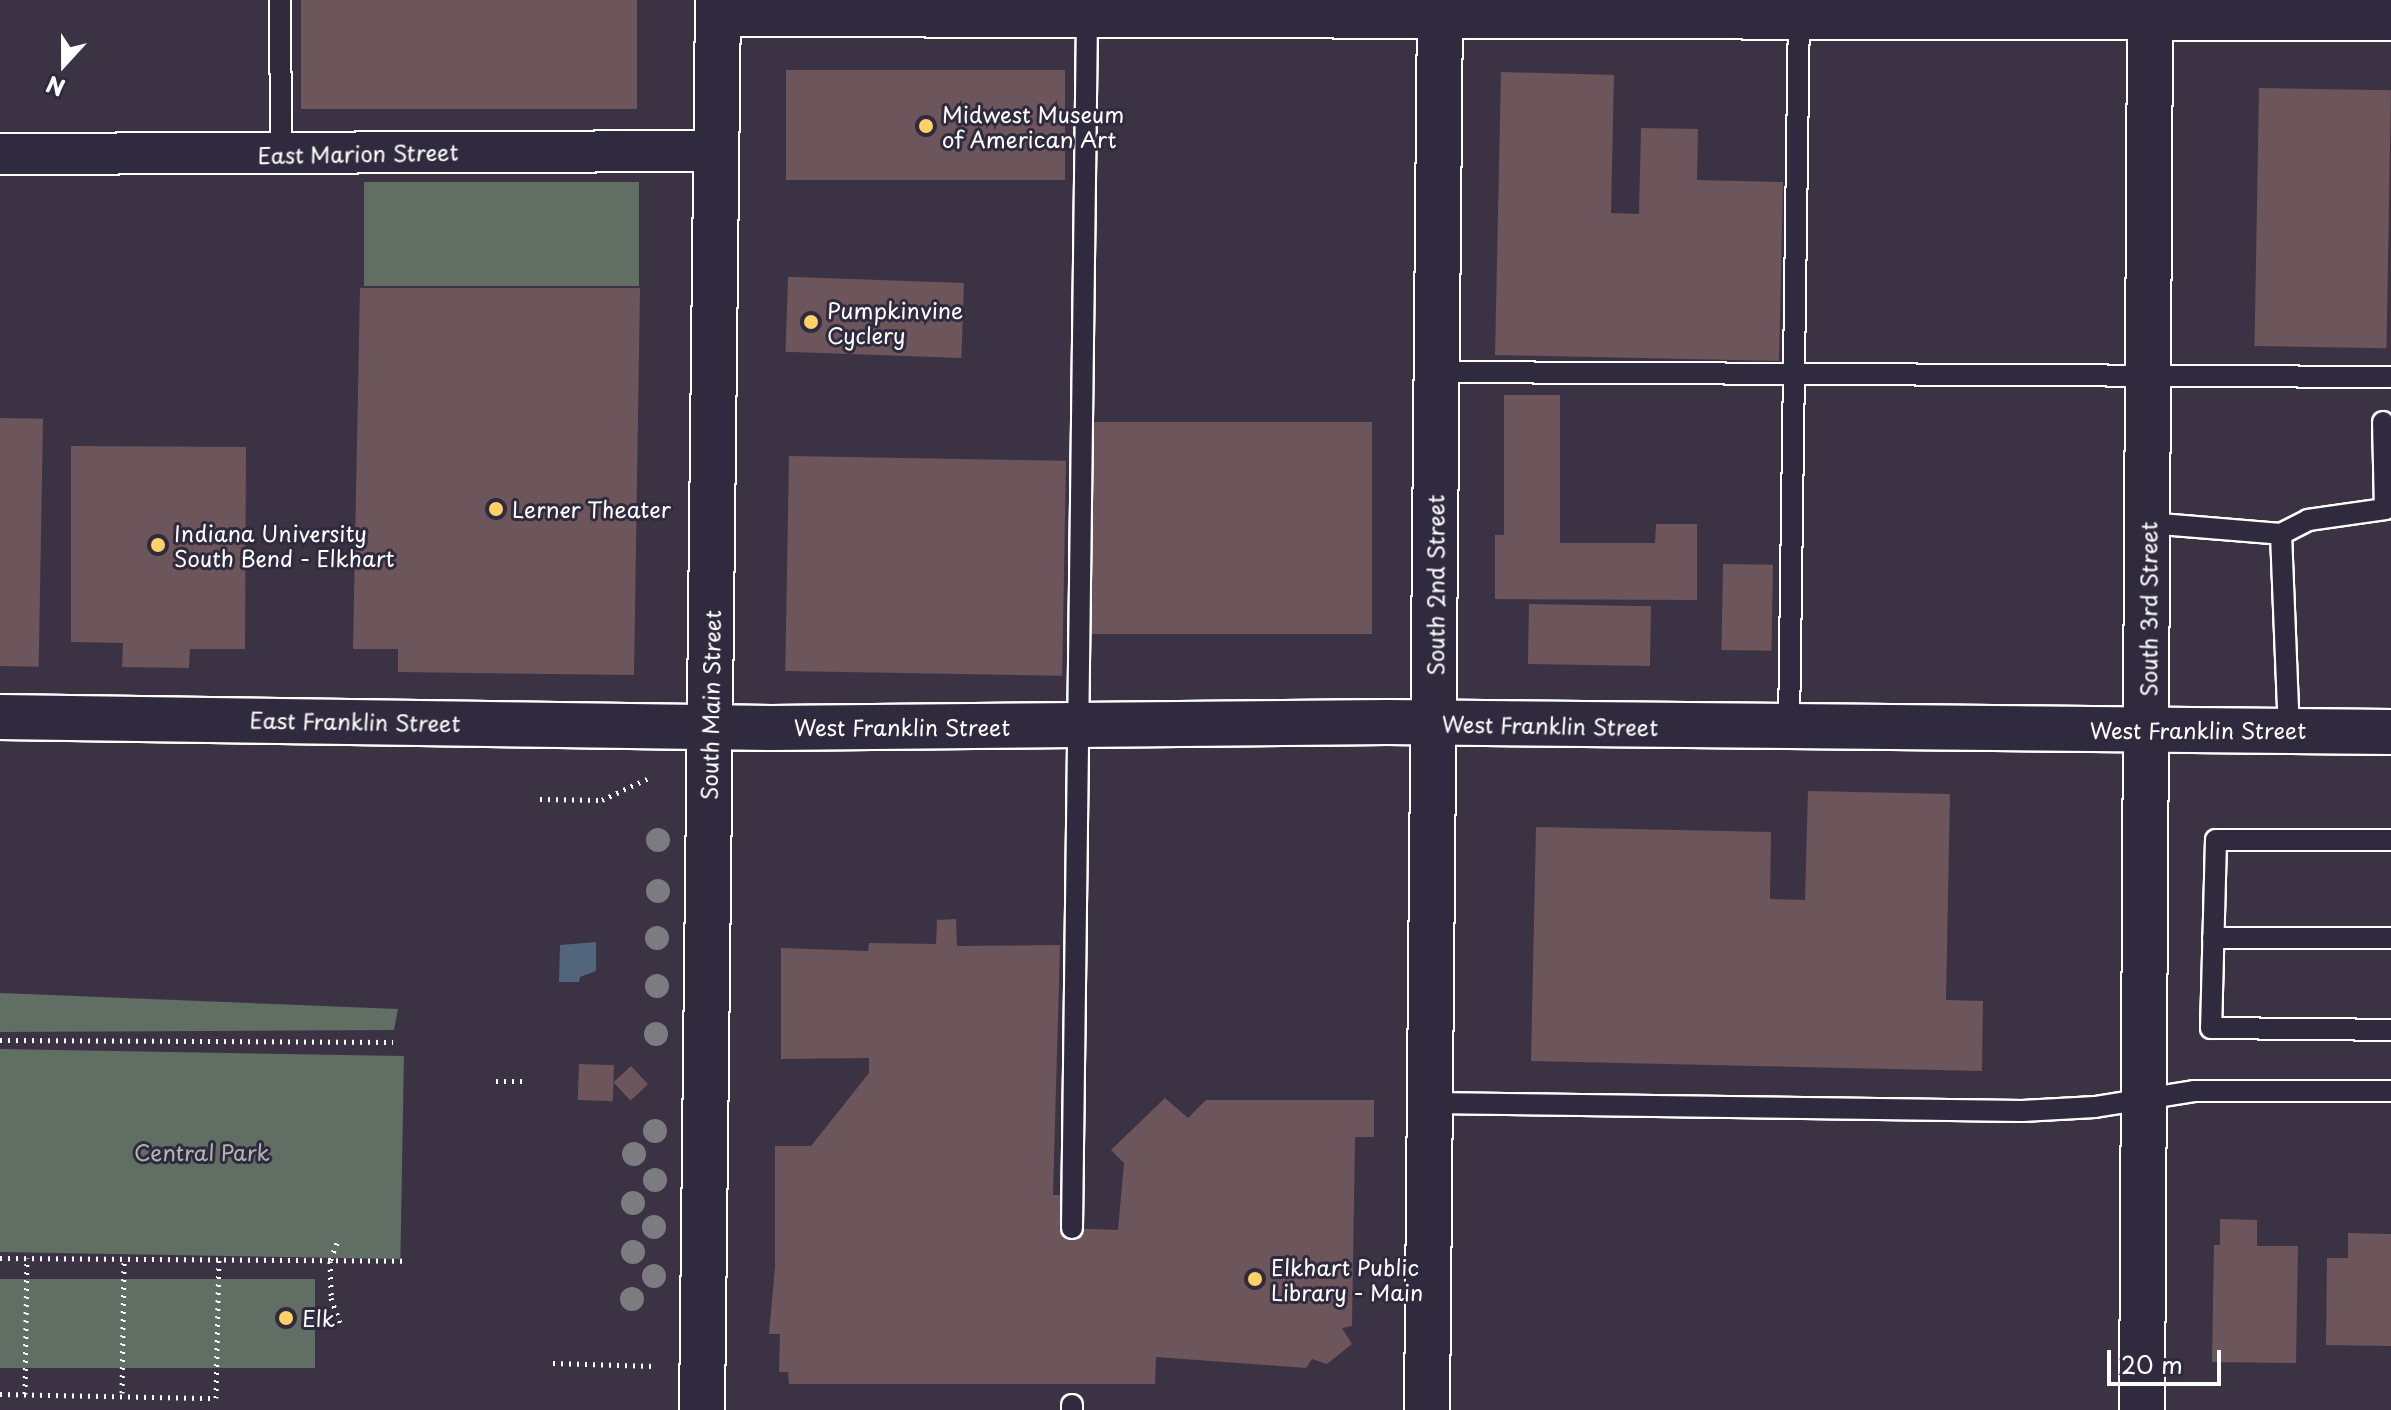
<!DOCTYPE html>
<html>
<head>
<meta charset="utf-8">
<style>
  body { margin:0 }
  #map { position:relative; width:2391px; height:1410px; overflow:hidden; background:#3b3343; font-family:"Playpen Sans",sans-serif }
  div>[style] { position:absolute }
  .green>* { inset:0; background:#616e64; transform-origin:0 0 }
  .water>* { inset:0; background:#51667c }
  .building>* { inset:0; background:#6c555b; transform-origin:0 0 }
  .path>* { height:5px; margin-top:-2.5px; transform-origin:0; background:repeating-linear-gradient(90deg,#fff 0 2px,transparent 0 8px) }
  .roads { filter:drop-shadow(2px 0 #fff) drop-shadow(-2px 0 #fff) drop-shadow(0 2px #fff) drop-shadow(0 -2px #fff) }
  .lane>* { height:20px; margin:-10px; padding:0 10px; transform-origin:10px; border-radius:10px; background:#2f2a3d }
  .street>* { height:40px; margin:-20px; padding:0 20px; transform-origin:20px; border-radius:20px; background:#2f2a3d }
  .secondary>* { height:44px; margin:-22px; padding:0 22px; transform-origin:22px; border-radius:22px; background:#2f2a3d }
  .trees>* { width:24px; height:24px; margin:-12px; border-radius:50%; background:#7b7b80 }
  .dots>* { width:22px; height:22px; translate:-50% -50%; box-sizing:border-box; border:4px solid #2f2a3d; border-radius:50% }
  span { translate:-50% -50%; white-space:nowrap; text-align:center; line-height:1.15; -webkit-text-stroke:6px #2f2a3d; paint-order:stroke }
  .poi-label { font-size:22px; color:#fff }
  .left { translate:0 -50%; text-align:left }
  .street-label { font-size:22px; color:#fff }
  .park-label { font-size:22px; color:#b0b6b2 }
  .north { position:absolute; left:24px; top:24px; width:80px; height:80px; -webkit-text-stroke:6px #2f2a3d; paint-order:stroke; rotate:201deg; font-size:22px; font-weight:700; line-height:32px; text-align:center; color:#fff }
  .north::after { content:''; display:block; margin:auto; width:28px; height:36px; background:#fff; clip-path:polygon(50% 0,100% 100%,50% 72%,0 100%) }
  .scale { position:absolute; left:2107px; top:1350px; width:114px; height:36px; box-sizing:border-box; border:4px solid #fff; border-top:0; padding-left:10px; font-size:24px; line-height:28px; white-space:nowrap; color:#fff; -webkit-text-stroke:6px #2f2a3d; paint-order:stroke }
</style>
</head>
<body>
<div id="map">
  <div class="green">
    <div style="left:364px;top:182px;width:275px;height:104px"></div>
    <div style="clip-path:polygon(0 993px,398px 1009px,394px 1030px,0 1032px)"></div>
    <div style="left:0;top:1049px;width:404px;height:203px;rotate:1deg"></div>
    <div style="left:0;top:1279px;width:315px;height:89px"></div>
  </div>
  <div class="water">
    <div style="clip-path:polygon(596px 942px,596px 971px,580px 977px,579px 982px,559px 982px,560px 945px)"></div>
  </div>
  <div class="building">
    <div style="left:301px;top:0;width:336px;height:109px"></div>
    <div style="left:786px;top:70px;width:279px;height:110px"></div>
    <div style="clip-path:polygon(1501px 72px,1614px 75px,1611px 213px,1639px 214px,1641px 128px,1698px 129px,1697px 180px,1783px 182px,1779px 361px,1495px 355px)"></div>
    <div style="left:2259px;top:88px;width:132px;height:258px;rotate:1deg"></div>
    <div style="left:964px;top:283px;width:75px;height:176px;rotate:92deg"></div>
    <div style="clip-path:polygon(360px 288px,640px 288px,634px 675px,398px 672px,398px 649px,353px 649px)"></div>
    <div style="clip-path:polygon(1504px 395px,1560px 395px,1560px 543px,1655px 543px,1656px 524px,1697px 524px,1697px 600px,1495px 599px,1495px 535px,1504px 535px)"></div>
    <div style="left:0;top:418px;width:43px;height:248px;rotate:1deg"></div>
    <div style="left:1092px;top:422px;width:280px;height:212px"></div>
    <div style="clip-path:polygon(71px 446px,246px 447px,245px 649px,190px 649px,189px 668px,122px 667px,123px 643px,71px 642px)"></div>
    <div style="left:789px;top:456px;width:277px;height:215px;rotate:1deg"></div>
    <div style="left:1723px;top:564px;width:50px;height:86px;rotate:1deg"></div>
    <div style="left:1529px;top:604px;width:122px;height:60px;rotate:1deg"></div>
    <div style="clip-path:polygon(1808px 791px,1950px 794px,1946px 1000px,1983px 1001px,1982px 1071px,1531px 1061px,1536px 827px,1771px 832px,1770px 899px,1805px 900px)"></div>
    <div style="clip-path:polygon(956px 919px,957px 946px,1060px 945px,1053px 1195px,1063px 1195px,1065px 1228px,1118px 1230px,1124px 1163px,1111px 1150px,1165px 1098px,1188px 1118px,1206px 1100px,1374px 1100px,1374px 1137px,1355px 1137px,1352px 1326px,1342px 1328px,1352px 1344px,1327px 1364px,1312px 1359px,1306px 1368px,1156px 1357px,1155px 1384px,789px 1384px,788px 1372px,779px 1372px,780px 1334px,769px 1334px,775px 1267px,775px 1146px,811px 1146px,869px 1073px,869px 1058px,781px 1059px,781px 948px,868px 951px,869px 943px,936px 944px,937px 920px)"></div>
    <div style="left:579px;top:1064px;width:35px;height:36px;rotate:2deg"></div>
    <div style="left:631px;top:1066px;width:25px;height:24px;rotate:47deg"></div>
    <div style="clip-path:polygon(2220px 1219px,2257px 1220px,2257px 1246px,2298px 1246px,2296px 1363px,2212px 1362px,2214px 1245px,2220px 1245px)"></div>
    <div style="clip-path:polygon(2348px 1233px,2391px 1234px,2391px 1346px,2326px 1345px,2327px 1258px,2348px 1258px)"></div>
  </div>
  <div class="path">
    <div style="left:540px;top:799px;width:62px;rotate:0.9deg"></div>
    <div style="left:602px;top:800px;width:54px;rotate:-25.1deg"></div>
    <div style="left:0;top:1040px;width:393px;rotate:0.3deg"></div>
    <div style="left:496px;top:1081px;width:29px"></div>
    <div style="left:337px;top:1243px;width:19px;rotate:111deg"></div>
    <div style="left:330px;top:1261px;width:37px;rotate:88deg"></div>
    <div style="left:331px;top:1298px;width:30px;rotate:70deg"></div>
    <div style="left:0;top:1258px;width:404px;rotate:0.4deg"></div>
    <div style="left:553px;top:1363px;width:102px;rotate:1.7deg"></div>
    <div style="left:122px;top:1393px;width:134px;rotate:-89.1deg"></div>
    <div style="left:0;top:1394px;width:216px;rotate:1.1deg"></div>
    <div style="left:216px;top:1398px;width:139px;rotate:-88.8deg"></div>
    <div style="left:25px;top:1394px;width:136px;rotate:-89.2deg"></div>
  </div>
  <div class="roads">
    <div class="lane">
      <div style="left:280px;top:0;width:154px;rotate:89.6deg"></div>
      <div style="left:1436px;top:372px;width:955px;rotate:0.3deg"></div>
      <div style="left:2148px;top:523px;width:133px;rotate:4.7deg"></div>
      <div style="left:2281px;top:534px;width:30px;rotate:-27deg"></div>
      <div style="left:2308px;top:520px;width:78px;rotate:-8.1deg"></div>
      <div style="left:2385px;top:509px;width:87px;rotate:-91.3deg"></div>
      <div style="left:2281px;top:534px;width:197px;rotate:87.7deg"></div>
      <div style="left:1789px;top:726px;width:714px;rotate:-89.2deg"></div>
      <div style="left:2391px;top:840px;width:175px;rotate:180deg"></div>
      <div style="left:2216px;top:840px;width:188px;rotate:91.5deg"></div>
      <div style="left:2211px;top:1028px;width:180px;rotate:0.6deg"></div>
      <div style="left:2213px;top:938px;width:178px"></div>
      <div style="left:1432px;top:1103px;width:590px;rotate:0.78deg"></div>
      <div style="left:2022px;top:1111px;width:73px;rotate:-3.1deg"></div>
      <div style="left:2095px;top:1107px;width:100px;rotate:-9.2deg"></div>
      <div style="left:2194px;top:1091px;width:197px"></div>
      <div style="left:1072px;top:1228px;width:1216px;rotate:-89.29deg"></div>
      <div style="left:1072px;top:1410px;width:5px;rotate:-90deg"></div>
    </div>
    <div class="street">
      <div style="left:0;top:154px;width:716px;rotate:-0.24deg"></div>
    </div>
    <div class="secondary">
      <div style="left:718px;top:14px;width:1673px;rotate:0.14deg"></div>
      <div style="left:0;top:717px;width:771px;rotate:0.82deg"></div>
      <div style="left:771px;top:728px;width:616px;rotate:-0.56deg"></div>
      <div style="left:1387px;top:722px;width:1004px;rotate:0.57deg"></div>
      <div style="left:702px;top:1410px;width:1410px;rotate:-89.35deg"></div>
      <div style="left:1427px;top:1410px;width:1410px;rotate:-89.47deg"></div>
      <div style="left:2142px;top:1410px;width:1410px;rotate:-89.67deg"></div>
    </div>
  </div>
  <div class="trees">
    <div style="left:658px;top:840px"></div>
    <div style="left:658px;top:891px"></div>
    <div style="left:657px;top:938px"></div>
    <div style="left:657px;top:986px"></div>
    <div style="left:656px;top:1034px"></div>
    <div style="left:655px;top:1131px"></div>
    <div style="left:634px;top:1154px"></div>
    <div style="left:655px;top:1180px"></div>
    <div style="left:633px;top:1203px"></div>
    <div style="left:654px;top:1227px"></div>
    <div style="left:633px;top:1252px"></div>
    <div style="left:654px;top:1276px"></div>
    <div style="left:632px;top:1299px"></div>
  </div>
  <div class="dots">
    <div style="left:926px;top:126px;background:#ffd166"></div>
    <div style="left:811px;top:322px;background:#ffd166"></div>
    <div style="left:496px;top:509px;background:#ffd166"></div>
    <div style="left:158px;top:545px;background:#ffd166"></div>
    <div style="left:1255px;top:1279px;background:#ffd166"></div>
    <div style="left:286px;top:1318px;background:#ffd166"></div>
  </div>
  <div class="poi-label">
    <span class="left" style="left:942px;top:126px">Midwest Museum<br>of American Art</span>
    <span class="left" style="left:827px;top:322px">Pumpkinvine<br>Cyclery</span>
    <span class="left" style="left:512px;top:509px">Lerner Theater</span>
    <span class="left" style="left:174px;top:545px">Indiana University<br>South Bend - Elkhart</span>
    <span class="left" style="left:1271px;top:1279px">Elkhart Public<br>Library - Main</span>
    <span class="left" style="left:302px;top:1318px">Elk</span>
  </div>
  <div class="street-label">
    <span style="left:358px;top:153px;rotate:-1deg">East Marion Street</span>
    <span style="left:1435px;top:585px;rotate:-90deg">South 2nd Street</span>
    <span style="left:2148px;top:609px;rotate:-90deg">South 3rd Street</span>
    <span style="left:710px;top:705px;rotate:-89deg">South Main Street</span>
    <span style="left:355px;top:721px;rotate:1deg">East Franklin Street</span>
    <span style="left:1550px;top:725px;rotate:1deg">West Franklin Street</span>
    <span style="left:902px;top:727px">West Franklin Street</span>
    <span style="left:2198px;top:730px">West Franklin Street</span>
  </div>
  <div class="park-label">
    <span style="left:202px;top:1152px">Central Park</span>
  </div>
  <div class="north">N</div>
  <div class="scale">20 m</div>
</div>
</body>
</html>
